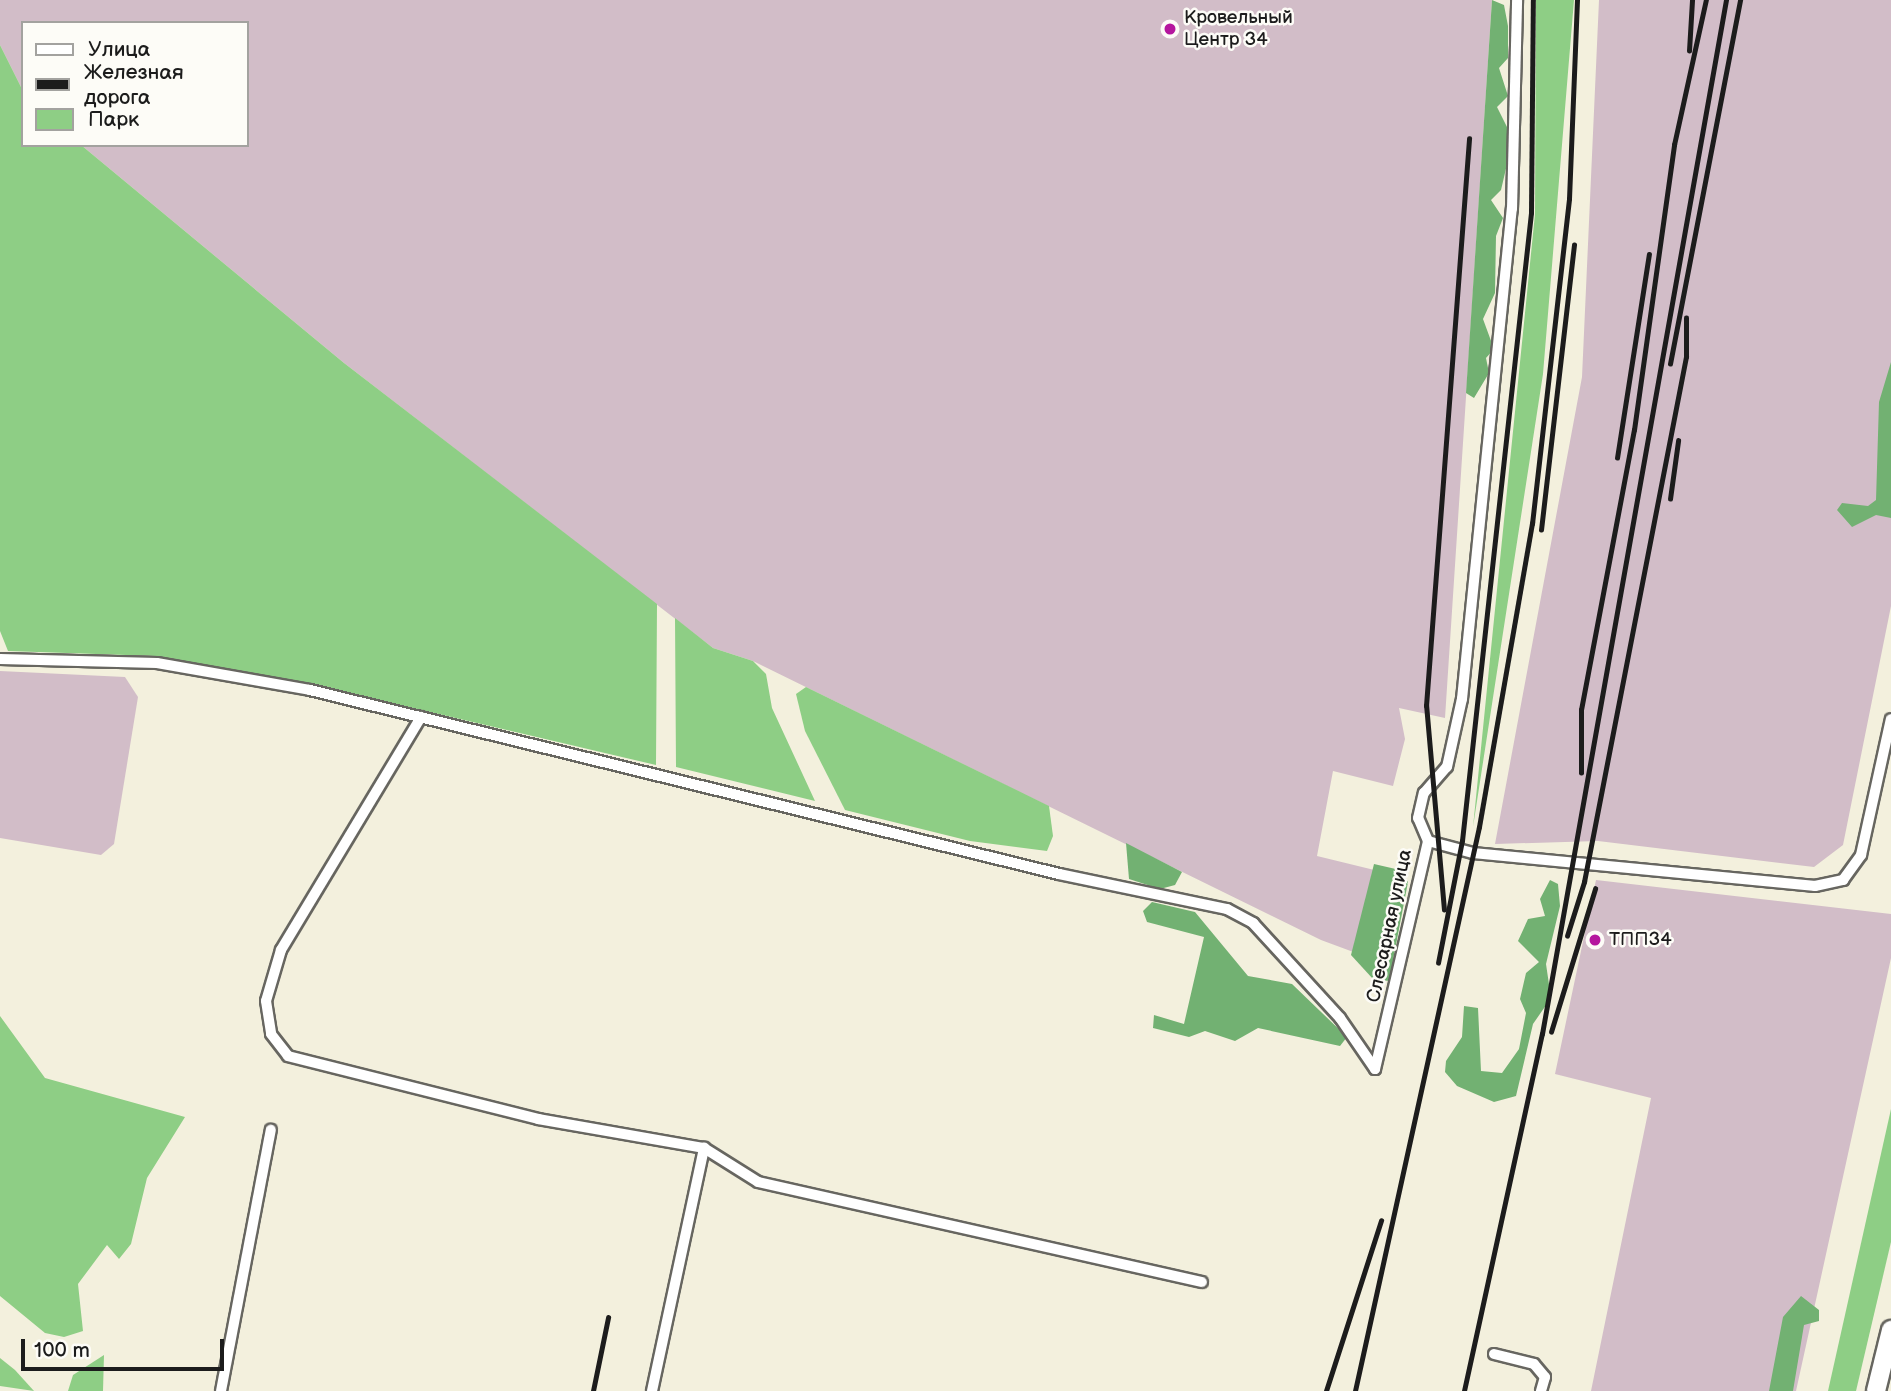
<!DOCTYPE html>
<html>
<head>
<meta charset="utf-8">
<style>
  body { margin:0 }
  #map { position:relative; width:1891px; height:1391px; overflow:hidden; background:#f3f0dd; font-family:"Balsamiq Sans",sans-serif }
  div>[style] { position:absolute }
  .industrial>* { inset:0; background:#d2bdc8 }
  .green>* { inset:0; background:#8ece85 }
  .forest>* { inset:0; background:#72b172 }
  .roads { filter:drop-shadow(2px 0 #676660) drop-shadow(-2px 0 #676660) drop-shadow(0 2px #676660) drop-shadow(0 -2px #676660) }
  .minor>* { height:10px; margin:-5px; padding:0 5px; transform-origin:5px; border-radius:5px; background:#fff }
  .primary>* { height:18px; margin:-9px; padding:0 9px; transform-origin:9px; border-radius:9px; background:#fff }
  .rail>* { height:4.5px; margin:-2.25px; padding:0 2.25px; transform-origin:2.25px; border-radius:2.25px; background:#1c1c1c }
  .dots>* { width:19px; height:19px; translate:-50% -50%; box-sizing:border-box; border:4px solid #fdfcf7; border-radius:50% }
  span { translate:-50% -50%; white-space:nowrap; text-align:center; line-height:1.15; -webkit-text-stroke:5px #fdfcf7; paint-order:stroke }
  .poi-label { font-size:19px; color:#1c1c1c }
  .left { translate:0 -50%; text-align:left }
  .street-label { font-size:19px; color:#1c1c1c }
  .legend { position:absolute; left:21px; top:21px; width:228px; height:126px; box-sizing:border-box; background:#fdfcf7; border:2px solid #a3a29f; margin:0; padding:9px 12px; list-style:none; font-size:21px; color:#1c1c1c }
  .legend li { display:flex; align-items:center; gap:14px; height:35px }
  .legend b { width:35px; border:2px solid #a3a29f }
  .scale { position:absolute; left:21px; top:1339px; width:203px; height:32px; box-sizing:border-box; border:4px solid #1c1c1c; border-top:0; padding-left:9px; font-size:21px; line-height:24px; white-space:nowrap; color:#1c1c1c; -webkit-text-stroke:5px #fdfcf7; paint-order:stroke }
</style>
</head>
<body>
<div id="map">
  <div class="industrial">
    <div style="clip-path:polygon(0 0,1492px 0,1445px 718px,1399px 708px,1405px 739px,1393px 786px,1333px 771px,1317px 856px,1403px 877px,1383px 963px,1321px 940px,753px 661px,713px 648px,344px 363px,81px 145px,247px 145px,247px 23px,23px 23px,23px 91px,0 45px)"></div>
    <div style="clip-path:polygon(1599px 0,1891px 0,1891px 606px,1843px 845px,1814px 867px,1598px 841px,1495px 844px,1582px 377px)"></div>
    <div style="clip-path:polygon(0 671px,125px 677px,138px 697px,114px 844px,101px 855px,0 838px)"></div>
    <div style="clip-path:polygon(1596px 880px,1891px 914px,1891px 958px,1796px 1391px,1591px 1391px,1651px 1098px,1555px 1074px)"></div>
  </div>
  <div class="green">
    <div style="clip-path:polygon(1536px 0,1574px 0,1543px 374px,1473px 827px,1535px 214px)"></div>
    <div style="clip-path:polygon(0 45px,23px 91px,23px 145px,81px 145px,344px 363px,657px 604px,656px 765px,323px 687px,155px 656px,8px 651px,0 631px)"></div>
    <div style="clip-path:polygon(675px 618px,713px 648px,753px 661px,766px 674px,772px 708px,815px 801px,676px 767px)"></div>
    <div style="clip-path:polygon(806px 687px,1049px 806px,1053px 836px,1047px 851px,970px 841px,845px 810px,805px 731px,796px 694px)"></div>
    <div style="clip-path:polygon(0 1016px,45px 1078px,185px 1117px,147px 1178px,131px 1244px,119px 1259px,107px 1245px,78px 1284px,83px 1331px,64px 1337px,45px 1333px,0 1296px)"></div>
    <div style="clip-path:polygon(1891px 1109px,1891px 1242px,1856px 1391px,1828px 1391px)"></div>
    <div style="clip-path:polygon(104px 1355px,103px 1391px,68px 1391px,73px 1375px)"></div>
    <div style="clip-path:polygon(0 1358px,15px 1370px,34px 1391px,0 1386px)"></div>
  </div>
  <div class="forest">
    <div style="clip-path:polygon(1492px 0,1504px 5px,1508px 26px,1508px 58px,1499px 68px,1508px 96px,1497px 107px,1509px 131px,1508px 160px,1501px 190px,1491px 200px,1503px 218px,1496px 236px,1495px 293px,1483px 319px,1494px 349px,1486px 358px,1489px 373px,1474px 398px,1466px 393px)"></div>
    <div style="clip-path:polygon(1891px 362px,1891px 518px,1876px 515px,1852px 527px,1837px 510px,1842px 503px,1868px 506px,1876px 500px,1879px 402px)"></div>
    <div style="clip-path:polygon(1126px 843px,1182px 872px,1175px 885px,1160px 889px,1129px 879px)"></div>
    <div style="clip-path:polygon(1374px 864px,1400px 870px,1408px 882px,1389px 981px,1373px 979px,1351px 955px)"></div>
    <div style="clip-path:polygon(1550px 880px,1558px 884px,1560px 906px,1546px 964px,1551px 998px,1533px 1024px,1516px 1096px,1494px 1102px,1457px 1086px,1445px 1072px,1446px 1061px,1462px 1037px,1464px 1006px,1478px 1008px,1481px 1071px,1502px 1073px,1519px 1049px,1526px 1013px,1520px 999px,1526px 973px,1539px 962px,1518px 941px,1528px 919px,1545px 916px,1540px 899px)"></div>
    <div style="clip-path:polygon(1152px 902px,1195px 912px,1248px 976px,1292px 984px,1347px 1037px,1340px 1046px,1258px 1028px,1235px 1041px,1205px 1031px,1189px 1037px,1153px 1028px,1154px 1015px,1184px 1024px,1204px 937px,1147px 922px,1143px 911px)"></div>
    <div style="clip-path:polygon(1801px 1296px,1819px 1310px,1819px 1321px,1804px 1325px,1793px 1391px,1769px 1391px,1783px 1317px)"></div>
  </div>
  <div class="roads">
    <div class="minor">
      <div style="left:0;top:659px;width:157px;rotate:1.5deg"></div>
      <div style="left:157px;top:663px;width:155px;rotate:10deg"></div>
      <div style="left:310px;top:690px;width:771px;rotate:13.8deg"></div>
      <div style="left:1059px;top:874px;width:172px;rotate:11.8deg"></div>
      <div style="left:1227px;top:909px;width:30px;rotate:28deg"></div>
      <div style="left:1253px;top:923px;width:129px;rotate:47.5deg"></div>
      <div style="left:1340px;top:1018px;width:62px;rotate:55.5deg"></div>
      <div style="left:421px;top:717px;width:272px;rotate:121deg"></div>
      <div style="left:281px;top:950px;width:53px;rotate:106.4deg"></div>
      <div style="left:266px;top:1001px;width:33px;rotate:81deg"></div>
      <div style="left:271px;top:1034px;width:28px;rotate:52deg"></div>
      <div style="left:288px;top:1056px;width:258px;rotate:14.1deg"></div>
      <div style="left:538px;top:1119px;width:169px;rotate:9.9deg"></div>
      <div style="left:704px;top:1148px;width:64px;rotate:32.2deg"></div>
      <div style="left:758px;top:1182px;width:455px;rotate:12.7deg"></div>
      <div style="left:1428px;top:841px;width:47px;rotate:14.9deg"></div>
      <div style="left:1473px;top:853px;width:344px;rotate:5.5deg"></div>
      <div style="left:1815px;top:886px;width:29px;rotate:-12deg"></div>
      <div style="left:1843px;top:880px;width:31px;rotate:-54deg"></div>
      <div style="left:1861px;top:855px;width:139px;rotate:-77.6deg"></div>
      <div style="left:1375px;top:1069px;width:234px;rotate:-76.9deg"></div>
      <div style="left:1428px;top:841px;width:25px;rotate:-113deg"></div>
      <div style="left:1418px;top:818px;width:26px;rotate:-77deg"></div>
      <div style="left:1424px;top:793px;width:35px;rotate:-49deg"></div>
      <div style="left:1447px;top:767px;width:70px;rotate:-77.6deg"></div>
      <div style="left:1462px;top:699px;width:493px;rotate:-84.2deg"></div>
      <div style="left:1512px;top:209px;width:209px;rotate:-88.6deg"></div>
      <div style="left:1494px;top:1354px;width:41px;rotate:14deg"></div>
      <div style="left:1534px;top:1364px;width:17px;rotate:50deg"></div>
      <div style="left:1545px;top:1377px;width:15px;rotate:106deg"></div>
      <div style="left:221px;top:1391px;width:266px;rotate:-79.2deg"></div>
      <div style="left:652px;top:1391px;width:249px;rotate:-77.9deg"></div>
    </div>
    <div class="primary">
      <div style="left:1876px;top:1391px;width:63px;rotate:-76.2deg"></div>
    </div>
  </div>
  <div class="rail">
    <div style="left:1689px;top:51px;width:51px;rotate:-86.6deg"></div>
    <div style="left:1670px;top:364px;width:371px;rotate:-79.1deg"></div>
    <div style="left:1617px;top:458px;width:206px;rotate:-81.1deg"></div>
    <div style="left:1670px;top:499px;width:59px;rotate:-82.1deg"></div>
    <div style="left:1541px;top:530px;width:287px;rotate:-83.4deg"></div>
    <div style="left:1581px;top:773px;width:63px;rotate:-90deg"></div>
    <div style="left:1581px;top:710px;width:285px;rotate:-79.3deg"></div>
    <div style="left:1634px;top:430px;width:288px;rotate:-82deg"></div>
    <div style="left:1674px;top:145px;width:148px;rotate:-77.6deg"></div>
    <div style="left:1444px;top:910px;width:205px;rotate:-95deg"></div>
    <div style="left:1426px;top:706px;width:569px;rotate:-85.66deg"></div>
    <div style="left:1567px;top:936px;width:57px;rotate:-72.5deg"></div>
    <div style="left:1584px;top:882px;width:535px;rotate:-79.01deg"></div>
    <div style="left:1686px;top:357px;width:39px;rotate:-90deg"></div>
    <div style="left:1438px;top:963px;width:124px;rotate:-78.9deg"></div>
    <div style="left:1462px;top:841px;width:632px;rotate:-83.73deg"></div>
    <div style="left:1531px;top:213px;width:213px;rotate:-89.5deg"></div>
    <div style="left:1551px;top:1032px;width:150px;rotate:-72.9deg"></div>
    <div style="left:593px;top:1391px;width:75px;rotate:-78.4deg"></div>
    <div style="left:1326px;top:1391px;width:179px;rotate:-72.1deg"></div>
    <div style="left:1355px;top:1391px;width:577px;rotate:-77.6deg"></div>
    <div style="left:1479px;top:827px;width:308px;rotate:-80.1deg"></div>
    <div style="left:1532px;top:524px;width:327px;rotate:-83.5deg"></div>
    <div style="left:1569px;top:199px;width:199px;rotate:-87.7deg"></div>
    <div style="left:1464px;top:1391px;width:365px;rotate:-77.7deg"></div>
    <div style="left:1542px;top:1034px;width:1050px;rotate:-79.91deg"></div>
  </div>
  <div class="dots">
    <div style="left:1170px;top:29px;background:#b5179e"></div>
    <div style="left:1595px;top:940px;background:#b5179e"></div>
  </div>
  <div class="poi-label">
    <span class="left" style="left:1184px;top:29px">Кровельный<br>Центр 34</span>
    <span class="left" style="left:1609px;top:940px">ТПП34</span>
  </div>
  <div class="street-label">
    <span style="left:1390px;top:926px;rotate:-78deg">Слесарная улица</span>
  </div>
  <ul class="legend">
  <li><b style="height:9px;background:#fff"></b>Улица</li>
  <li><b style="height:9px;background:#1c1c1c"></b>Железная дорога</li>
  <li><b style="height:19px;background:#8ece85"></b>Парк</li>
  </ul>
  <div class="scale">100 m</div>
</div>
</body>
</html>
